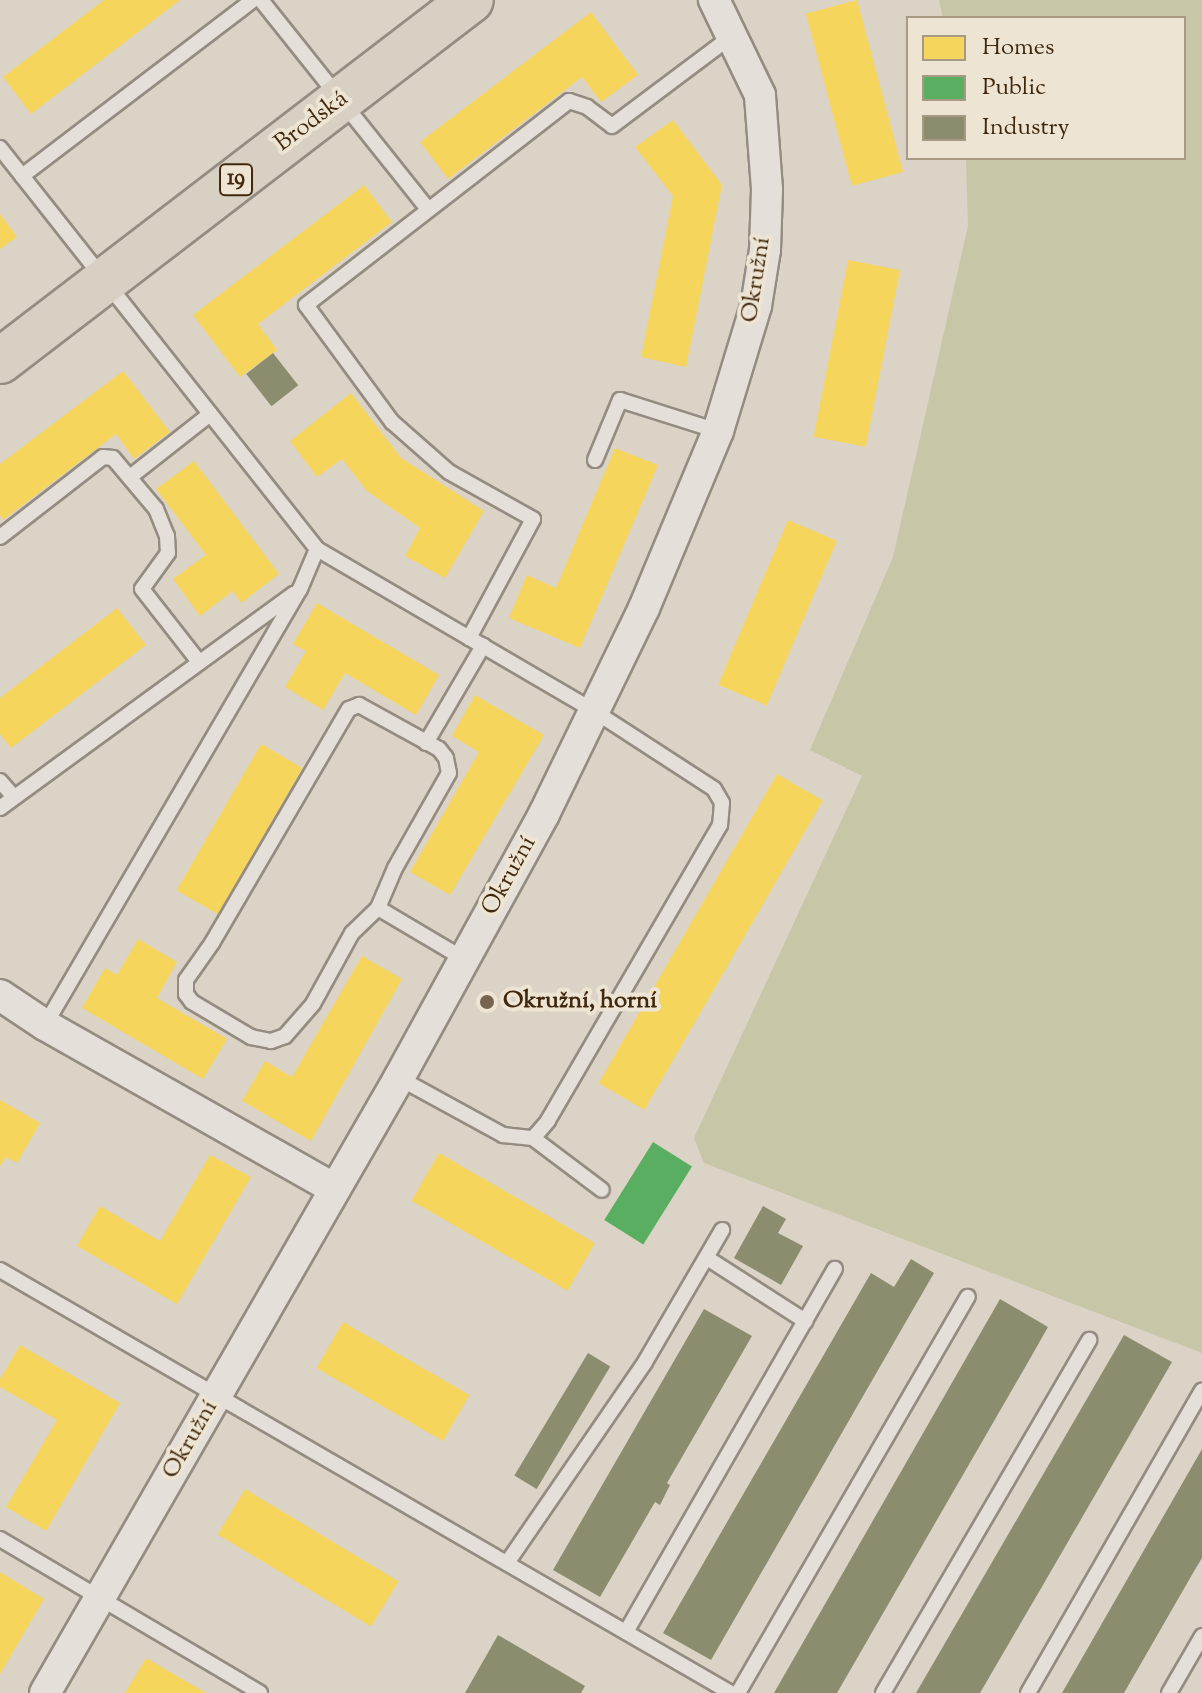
<!DOCTYPE html>
<html>
<head>
<meta charset="utf-8">
<style>
  body { margin:0 }
  #map { position:relative; width:1202px; height:1693px; overflow:hidden; background:#dbd3c5; font-family:"Sorts Mill Goudy",serif }
  div>[style] { position:absolute }
  .green>* { inset:0; background:#c7c6a7 }
  .homes>* { inset:0; background:#f6d55c; transform-origin:0 0 }
  .public>* { inset:0; background:#5aae61; transform-origin:0 0 }
  .industry>* { inset:0; background:#8c8c6e; transform-origin:0 0 }
  .roads { filter:drop-shadow(2px 0 #948c81) drop-shadow(-2px 0 #948c81) drop-shadow(0 2px #948c81) drop-shadow(0 -2px #948c81) }
  .lane>* { height:14px; margin:-7px; padding:0 7px; transform-origin:7px; border-radius:7px; background:#e4dfd8 }
  .street>* { height:30px; margin:-15px; padding:0 15px; transform-origin:15px; border-radius:15px; background:#e4dfd8 }
  .primary>* { height:44px; margin:-22px; padding:0 22px; transform-origin:22px; border-radius:22px; background:#d8d0c3 }
  .dots>* { width:22px; height:22px; translate:-50% -50%; box-sizing:border-box; border:4px solid #ede4d3; border-radius:50% }
  span { translate:-50% -50%; white-space:nowrap; text-align:center; line-height:1.15; -webkit-text-stroke:8px #ede4d3; paint-order:stroke }
  .shield-label span { padding:2px 6px; background:#ede4d3; border:2px solid; border-radius:6px; -webkit-text-stroke-width:0 }
  .shield-label { font-size:22px; color:#40280e; font-weight:700 }
  .street-label { font-size:24px; color:#40280e }
  .poi-label { font-size:24px; color:#40280e; font-weight:700 }
  .left { translate:0 -50%; text-align:left }
  .legend { position:absolute; left:906px; top:16px; width:280px; height:144px; box-sizing:border-box; background:#ede4d3; border:2px solid #a89984; margin:0; padding:10px 14px; list-style:none; font-size:24px; color:#40280e }
  .legend li { display:flex; align-items:center; gap:16px; height:40px }
  .legend b { width:40px; border:2px solid #a89984 }
</style>
</head>
<body>
<div id="map">
  <div class="green">
    <div style="clip-path:polygon(939px 0,1202px 0,1202px 1353px,704px 1163px,694px 1138px,862px 776px,810px 750px,893px 557px,968px 226px,966px 158px,1184px 158px,1184px 18px,943px 18px)"></div>
  </div>
  <div class="homes">
    <div style="clip-path:polygon(104px 0,180px 0,31px 114px,3px 77px)"></div>
    <div style="left:857px;top:0;width:178px;height:53px;rotate:75deg"></div>
    <div style="clip-path:polygon(591px 12px,638px 75px,601px 102px,582px 77px,448px 179px,420px 142px)"></div>
    <div style="clip-path:polygon(673px 120px,722px 185px,686px 367px,641px 357px,673px 196px,635px 147px)"></div>
    <div style="clip-path:polygon(364px 185px,392px 222px,258px 324px,277px 350px,240px 377px,193px 315px)"></div>
    <div style="clip-path:polygon(0 214px,17px 237px,0 249px)"></div>
    <div style="left:848px;top:260px;width:53px;height:180px;rotate:11deg"></div>
    <div style="clip-path:polygon(123px 371px,170px 432px,134px 459px,116px 434px,3px 520px,0 515px,0 464px)"></div>
    <div style="clip-path:polygon(351px 393px,401px 458px,484px 511px,445px 578px,405px 556px,420px 528px,367px 491px,342px 459px,317px 477px,290px 441px)"></div>
    <div style="clip-path:polygon(615px 448px,658px 465px,580px 648px,509px 618px,527px 575px,556px 588px)"></div>
    <div style="clip-path:polygon(194px 461px,279px 574px,241px 603px,233px 591px,200px 616px,173px 579px,206px 555px,156px 489px)"></div>
    <div style="left:788px;top:520px;width:53px;height:179px;rotate:23deg"></div>
    <div style="clip-path:polygon(317px 603px,439px 675px,416px 715px,345px 673px,323px 710px,285px 687px,306px 651px,293px 644px)"></div>
    <div style="clip-path:polygon(117px 608px,146px 645px,11px 748px,0 734px,0 698px)"></div>
    <div style="clip-path:polygon(475px 695px,544px 735px,450px 895px,410px 872px,479px 752px,452px 736px)"></div>
    <div style="left:261px;top:744px;width:48px;height:169px;rotate:30deg"></div>
    <div style="left:777px;top:774px;width:53px;height:357px;rotate:30deg"></div>
    <div style="clip-path:polygon(138px 939px,177px 962px,157px 998px,227px 1039px,203px 1079px,82px 1008px,105px 968px,117px 975px)"></div>
    <div style="clip-path:polygon(362px 956px,402px 979px,311px 1141px,242px 1101px,265px 1061px,292px 1077px)"></div>
    <div style="clip-path:polygon(0 1100px,40px 1123px,17px 1163px,6px 1157px,0 1166px)"></div>
    <div style="left:439px;top:1153px;width:180px;height:55px;rotate:30deg"></div>
    <div style="clip-path:polygon(210px 1155px,251px 1177px,177px 1304px,77px 1246px,100px 1206px,160px 1241px)"></div>
    <div style="left:343px;top:1322px;width:146px;height:53px;rotate:30deg"></div>
    <div style="clip-path:polygon(20px 1345px,120px 1403px,46px 1531px,6px 1507px,57px 1420px,0 1387px,0 1379px)"></div>
    <div style="left:245px;top:1489px;width:179px;height:53px;rotate:31deg"></div>
    <div style="clip-path:polygon(0 1572px,44px 1599px,0 1674px)"></div>
    <div style="clip-path:polygon(146px 1658px,206px 1693px,125px 1693px)"></div>
  </div>
  <div class="public">
    <div style="left:653px;top:1142px;width:46px;height:92px;rotate:32deg"></div>
  </div>
  <div class="industry">
    <div style="left:273px;top:353px;width:41px;height:34px;rotate:52deg"></div>
    <div style="clip-path:polygon(763px 1206px,786px 1219px,778px 1233px,803px 1246px,781px 1285px,734px 1258px)"></div>
    <div style="clip-path:polygon(911px 1259px,934px 1273px,711px 1660px,663px 1633px,871px 1273px,894px 1287px)"></div>
    <div style="clip-path:polygon(1000px 1299px,1048px 1327px,1027px 1364px,837px 1693px,774px 1693px)"></div>
    <div style="clip-path:polygon(704px 1309px,752px 1336px,667px 1483px,670px 1485px,660px 1505px,655px 1502px,600px 1597px,553px 1570px)"></div>
    <div style="clip-path:polygon(1124px 1335px,1172px 1362px,1043px 1585px,980px 1693px,916px 1693px)"></div>
    <div style="left:588px;top:1353px;width:26px;height:143px;rotate:31deg"></div>
    <div style="clip-path:polygon(1202px 1449px,1202px 1558px,1193px 1573px,1124px 1693px,1062px 1693px)"></div>
    <div style="clip-path:polygon(498px 1635px,585px 1686px,581px 1693px,465px 1693px)"></div>
  </div>
  <div class="roads">
    <div class="lane">
      <div style="left:261px;top:0;width:268px;rotate:51.4deg"></div>
      <div style="left:0;top:148px;width:511px;rotate:51.67deg"></div>
      <div style="left:317px;top:549px;width:321px;rotate:30.3deg"></div>
      <div style="left:594px;top:711px;width:143px;rotate:33deg"></div>
      <div style="left:714px;top:789px;width:16px;rotate:60deg"></div>
      <div style="left:722px;top:803px;width:22px;rotate:95deg"></div>
      <div style="left:720px;top:825px;width:342px;rotate:120.2deg"></div>
      <div style="left:548px;top:1121px;width:23px;rotate:131deg"></div>
      <div style="left:22px;top:176px;width:290px;rotate:-37.3deg"></div>
      <div style="left:595px;top:460px;width:65px;rotate:-67.4deg"></div>
      <div style="left:620px;top:400px;width:103px;rotate:17.6deg"></div>
      <div style="left:130px;top:477px;width:102px;rotate:-38.2deg"></div>
      <div style="left:0;top:537px;width:130px;rotate:-37.8deg"></div>
      <div style="left:103px;top:457px;width:10px;rotate:6deg"></div>
      <div style="left:113px;top:458px;width:67px;rotate:49.9deg"></div>
      <div style="left:156px;top:509px;width:29px;rotate:68deg"></div>
      <div style="left:167px;top:536px;width:17px;rotate:87deg"></div>
      <div style="left:168px;top:553px;width:44px;rotate:125.8deg"></div>
      <div style="left:142px;top:589px;width:93px;rotate:52deg"></div>
      <div style="left:469px;top:638px;width:135px;rotate:-61.7deg"></div>
      <div style="left:533px;top:519px;width:96px;rotate:-150.8deg"></div>
      <div style="left:449px;top:472px;width:76px;rotate:-138.7deg"></div>
      <div style="left:392px;top:422px;width:145px;rotate:-126.3deg"></div>
      <div style="left:306px;top:305px;width:333px;rotate:-37.8deg"></div>
      <div style="left:569px;top:101px;width:19px;rotate:18deg"></div>
      <div style="left:587px;top:107px;width:31px;rotate:37deg"></div>
      <div style="left:612px;top:126px;width:150px;rotate:-36.9deg"></div>
      <div style="left:359px;top:705px;width:91px;rotate:28.8deg"></div>
      <div style="left:439px;top:749px;width:11px;rotate:52deg"></div>
      <div style="left:446px;top:758px;width:15px;rotate:79deg"></div>
      <div style="left:449px;top:773px;width:109px;rotate:119.6deg"></div>
      <div style="left:395px;top:868px;width:43px;rotate:113deg"></div>
      <div style="left:378px;top:908px;width:36px;rotate:136deg"></div>
      <div style="left:352px;top:933px;width:81px;rotate:118.8deg"></div>
      <div style="left:313px;top:1004px;width:43px;rotate:131.2deg"></div>
      <div style="left:285px;top:1036px;width:15px;rotate:160deg"></div>
      <div style="left:271px;top:1041px;width:20px;rotate:-169deg"></div>
      <div style="left:251px;top:1037px;width:69px;rotate:-149.3deg"></div>
      <div style="left:192px;top:1002px;width:10px;rotate:-127deg"></div>
      <div style="left:186px;top:994px;width:14px;rotate:-90deg"></div>
      <div style="left:186px;top:980px;width:45px;rotate:-54.9deg"></div>
      <div style="left:212px;top:943px;width:271px;rotate:-59.7deg"></div>
      <div style="left:349px;top:709px;width:11px;rotate:-22deg"></div>
      <div style="left:426px;top:743px;width:113px;rotate:-59.6deg"></div>
      <div style="left:0;top:781px;width:21px;rotate:49deg"></div>
      <div style="left:0;top:808px;width:363px;rotate:-36.1deg"></div>
      <div style="left:378px;top:908px;width:100px;rotate:30.7deg"></div>
      <div style="left:45px;top:1025px;width:505px;rotate:-59.68deg"></div>
      <div style="left:300px;top:589px;width:43px;rotate:-67deg"></div>
      <div style="left:399px;top:1078px;width:119px;rotate:28.7deg"></div>
      <div style="left:503px;top:1135px;width:30px;rotate:6deg"></div>
      <div style="left:533px;top:1138px;width:86px;rotate:37deg"></div>
      <div style="left:707px;top:1258px;width:117px;rotate:32.7deg"></div>
      <div style="left:0;top:1270px;width:845px;rotate:30.06deg"></div>
      <div style="left:0;top:1539px;width:302px;rotate:30.6deg"></div>
      <div style="left:507px;top:1563px;width:244px;rotate:-55.5deg"></div>
      <div style="left:645px;top:1362px;width:153px;rotate:-59.7deg"></div>
      <div style="left:626px;top:1632px;width:419px;rotate:-60.1deg"></div>
      <div style="left:738px;top:1693px;width:458px;rotate:-59.9deg"></div>
      <div style="left:883px;top:1693px;width:409px;rotate:-59.7deg"></div>
      <div style="left:1028px;top:1693px;width:349px;rotate:-60.1deg"></div>
      <div style="left:1169px;top:1693px;width:66px;rotate:-59.9deg"></div>
    </div>
    <div class="street">
      <div style="left:0;top:995px;width:54px;rotate:33.7deg"></div>
      <div style="left:45px;top:1025px;width:333px;rotate:29.5deg"></div>
      <div style="left:45px;top:1693px;width:710px;rotate:-60.07deg"></div>
      <div style="left:399px;top:1078px;width:301px;rotate:-61.2deg"></div>
      <div style="left:544px;top:814px;width:229px;rotate:-64.1deg"></div>
      <div style="left:644px;top:608px;width:192px;rotate:-67.3deg"></div>
      <div style="left:718px;top:431px;width:131px;rotate:-73.1deg"></div>
      <div style="left:756px;top:306px;width:57px;rotate:-80.9deg"></div>
      <div style="left:765px;top:250px;width:61px;rotate:-88.1deg"></div>
      <div style="left:767px;top:189px;width:94px;rotate:-94.3deg"></div>
      <div style="left:760px;top:95px;width:106px;rotate:-115.8deg"></div>
    </div>
    <div class="primary">
      <div style="left:0;top:361px;width:593px;rotate:-37.47deg"></div>
    </div>
  </div>
  <div class="dots">
    <div style="left:487px;top:1002px;background:#76644e"></div>
  </div>
  <div class="shield-label">
    <span style="left:236px;top:180px">19</span>
  </div>
  <div class="street-label">
    <span style="left:312px;top:122px;rotate:-37deg">Brodská</span>
    <span style="left:757px;top:280px;rotate:-81deg">Okružní</span>
    <span style="left:510px;top:876px;rotate:-61deg">Okružní</span>
    <span style="left:191px;top:1440px;rotate:-60deg">Okružní</span>
  </div>
  <div class="poi-label">
    <span class="left" style="left:503px;top:1002px">Okružní, horní</span>
  </div>
  <ul class="legend">
  <li><b style="height:22px;background:#f6d55c"></b>Homes</li>
  <li><b style="height:22px;background:#5aae61"></b>Public</li>
  <li><b style="height:22px;background:#8c8c6e"></b>Industry</li>
  </ul>
</div>
</body>
</html>
